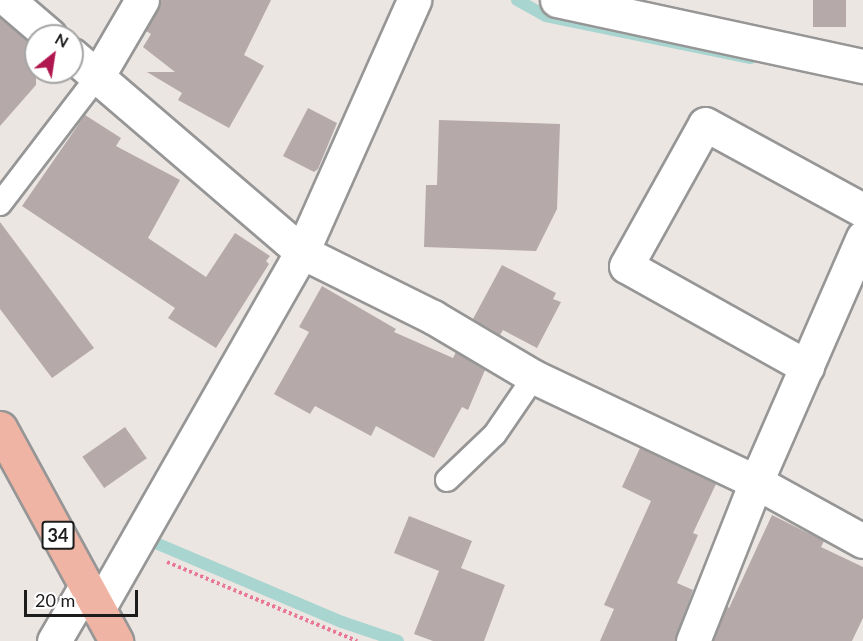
<!DOCTYPE html>
<html>
<head>
<meta charset="utf-8">
<style>
  body { margin:0 }
  #map { position:relative; width:863px; height:641px; overflow:hidden; background:#ece6e3; font-family:Lato,sans-serif }
  div>[style] { position:absolute }
  .stream>* { height:12px; margin:-6px; padding:0 6px; transform-origin:6px; border-radius:6px; background:#a8d5cf }
  .building>* { inset:0; background:#b5aaa9; transform-origin:0 0 }
  .path>* { height:4px; margin-top:-2px; transform-origin:0; background:repeating-linear-gradient(90deg,#e97895 0 3px,transparent 0 6px) }
  .roads { filter:drop-shadow(2px 0 #969696) drop-shadow(-2px 0 #969696) drop-shadow(0 2px #969696) drop-shadow(0 -2px #969696) }
  .service>* { height:22px; margin:-11px; padding:0 11px; transform-origin:11px; border-radius:11px; background:#fff }
  .minor>* { height:33px; margin:-16.5px; padding:0 16.5px; transform-origin:16.5px; border-radius:16.5px; background:#fff }
  .primary>* { height:33px; margin:-16.5px; padding:0 16.5px; transform-origin:16.5px; border-radius:16.5px; background:#f0b4a4 }
  span { translate:-50% -50%; white-space:nowrap; text-align:center; line-height:1.15; -webkit-text-stroke:4.5px #fff; paint-order:stroke }
  .shield-label span { padding:2px 4px; background:#fff; border:2px solid; border-radius:4px; -webkit-text-stroke-width:0 }
  .shield-label { font-size:18px; color:#1c1c1c; font-weight:700 }
  .north { position:absolute; left:24px; top:24px; width:60px; height:60px; box-sizing:border-box; background:#fff; border:2px solid #a4a4a4; border-radius:50%; rotate:30deg; font-size:16px; font-weight:700; line-height:24px; text-align:center; color:#1c1c1c }
  .north::after { content:''; display:block; margin:auto; width:21px; height:27px; background:#b1174f; clip-path:polygon(50% 0,100% 100%,50% 72%,0 100%) }
  .scale { position:absolute; left:24px; top:590px; width:114px; height:27px; box-sizing:border-box; border:3px solid #1c1c1c; border-top:0; padding-left:8px; font-size:18px; line-height:21px; white-space:nowrap; color:#1c1c1c; -webkit-text-stroke:4px #fff; paint-order:stroke }
</style>
</head>
<body>
<div id="map">
  <div class="stream">
    <div style="left:517px;top:0;width:33px;rotate:29deg"></div>
    <div style="left:546px;top:16px;width:209px;rotate:11.6deg"></div>
    <div style="left:158px;top:544px;width:200px;rotate:23deg"></div>
    <div style="left:342px;top:622px;width:59px;rotate:18.7deg"></div>
  </div>
  <div class="building">
    <div style="clip-path:polygon(161px 0,271px 0,244px 55px,264px 66px,229px 128px,178px 100px,182px 93px,147px 72px,175px 72px,143px 47px,151px 34px,146px 31px)"></div>
    <div style="left:813px;top:0;width:33px;height:27px"></div>
    <div style="clip-path:polygon(0 18px,36px 49px,36px 85px,0 126px)"></div>
    <div style="clip-path:polygon(308px 108px,337px 123px,318px 169px,314px 172px,283px 156px)"></div>
    <div style="clip-path:polygon(85px 115px,121px 138px,116px 146px,180px 180px,148px 238px,206px 277px,235px 233px,270px 256px,266px 261px,269px 264px,216px 348px,168px 318px,175px 308px,22px 206px)"></div>
    <div style="clip-path:polygon(439px 120px,560px 124px,557px 209px,536px 251px,424px 247px,426px 185px,437px 185px)"></div>
    <div style="clip-path:polygon(0 222px,94px 348px,52px 378px,0 309px)"></div>
    <div style="clip-path:polygon(502px 265px,556px 293px,553px 299px,561px 302px,537px 348px,503px 330px,500px 335px,473px 319px)"></div>
    <div style="clip-path:polygon(322px 286px,396px 329px,394px 332px,453px 358px,456px 352px,485px 370px,468px 410px,462px 407px,434px 458px,376px 426px,371px 436px,315px 406px,310px 414px,274px 394px,309px 332px,299px 327px)"></div>
    <div style="left:125px;top:427px;width:38px;height:52px;rotate:55deg"></div>
    <div style="clip-path:polygon(640px 448px,716px 484px,693px 533px,698px 535px,677px 583px,693px 590px,675px 641px,600px 641px,614px 609px,604px 605px,651px 501px,622px 487px)"></div>
    <div style="clip-path:polygon(772px 515px,824px 541px,821px 547px,863px 567px,863px 618px,852px 641px,713px 641px,727px 606px,729px 608px)"></div>
    <div style="clip-path:polygon(409px 516px,472px 541px,461px 568px,505px 585px,484px 641px,433px 641px,414px 634px,439px 571px,394px 553px)"></div>
  </div>
  <div class="path">
    <div style="left:167px;top:562px;width:206px;rotate:22.6deg"></div>
  </div>
  <div class="roads">
    <div class="service">
      <div style="left:0;top:204px;width:160px;rotate:-52.6deg"></div>
      <div style="left:447px;top:480px;width:66px;rotate:-43.8deg"></div>
      <div style="left:495px;top:434px;width:69px;rotate:-55.6deg"></div>
    </div>
    <div class="minor">
      <div style="left:8px;top:0;width:55px;rotate:40.6deg"></div>
      <div style="left:557px;top:0;width:313px;rotate:12.2deg"></div>
      <div style="left:72px;top:55px;width:303px;rotate:40.6deg"></div>
      <div style="left:302px;top:252px;width:146px;rotate:26.4deg"></div>
      <div style="left:433px;top:317px;width:117px;rotate:30.7deg"></div>
      <div style="left:534px;top:377px;width:246px;rotate:25.3deg"></div>
      <div style="left:756px;top:482px;width:122px;rotate:28.9deg"></div>
      <div style="left:97px;top:77px;width:89px;rotate:-59.7deg"></div>
      <div style="left:807px;top:367px;width:207px;rotate:-150.8deg"></div>
      <div style="left:626px;top:266px;width:162px;rotate:-60.9deg"></div>
      <div style="left:705px;top:124px;width:180px;rotate:28.6deg"></div>
      <div style="left:98px;top:609px;width:411px;rotate:-60.3deg"></div>
      <div style="left:302px;top:252px;width:276px;rotate:-66deg"></div>
      <div style="left:54px;top:641px;width:64px;rotate:-59.8deg"></div>
      <div style="left:693px;top:641px;width:171px;rotate:-68.4deg"></div>
      <div style="left:756px;top:482px;width:267px;rotate:-66.4deg"></div>
    </div>
    <div class="primary">
      <div style="left:0;top:428px;width:243px;rotate:61.4deg"></div>
    </div>
  </div>
  <div class="shield-label">
    <span style="left:58px;top:535px">34</span>
  </div>
  <div class="north">N</div>
  <div class="scale">20 m</div>
</div>
</body>
</html>
